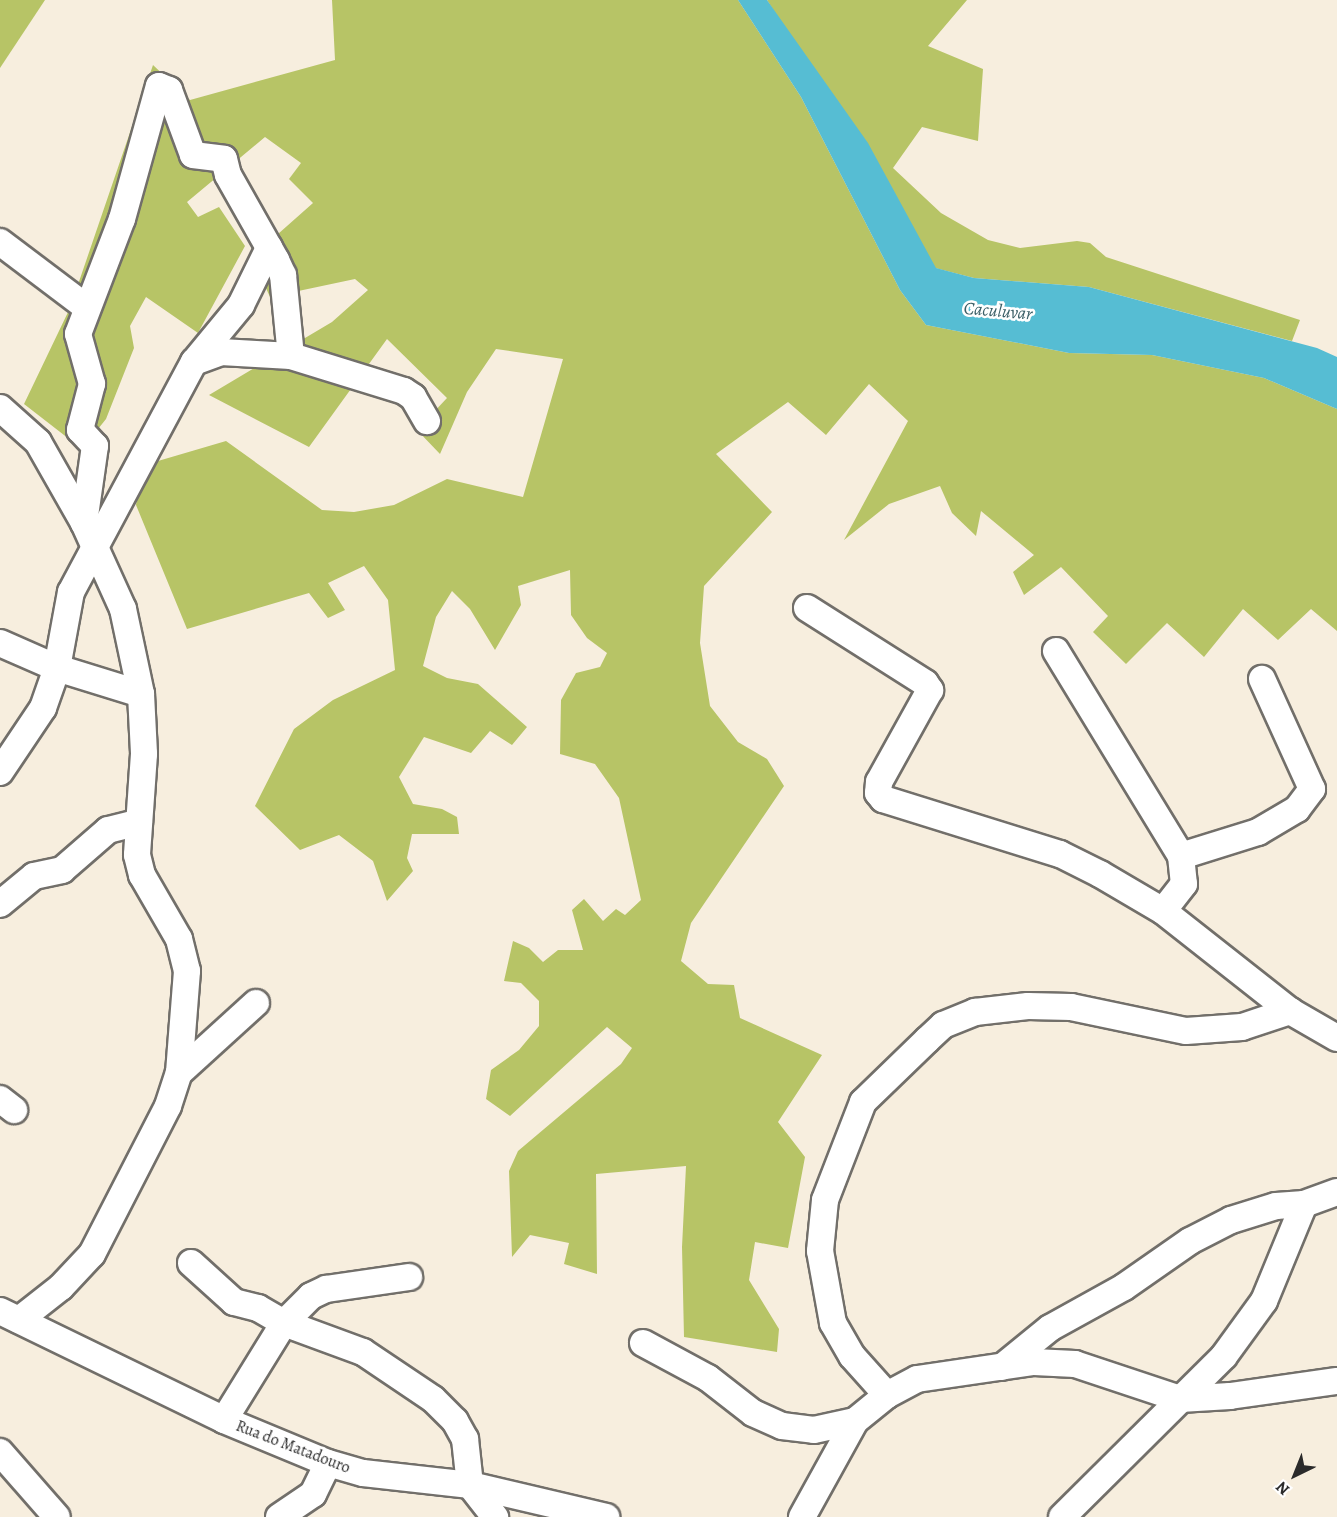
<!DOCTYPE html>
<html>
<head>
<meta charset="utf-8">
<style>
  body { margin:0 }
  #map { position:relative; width:1337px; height:1517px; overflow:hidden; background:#f7eede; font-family:Alegreya,serif }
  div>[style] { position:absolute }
  .green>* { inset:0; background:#b7c466 }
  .water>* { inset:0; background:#56bdd3 }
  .roads { filter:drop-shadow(2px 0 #726f6a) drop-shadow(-2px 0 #726f6a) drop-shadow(0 2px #726f6a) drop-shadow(0 -2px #726f6a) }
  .minor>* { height:26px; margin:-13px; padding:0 13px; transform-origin:13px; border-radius:13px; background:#fff }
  span { translate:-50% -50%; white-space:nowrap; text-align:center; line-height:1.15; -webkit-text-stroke:5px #fff; paint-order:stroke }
  .street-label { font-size:16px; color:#2b2b2b }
  .water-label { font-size:18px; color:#3a5e66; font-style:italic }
  .north { position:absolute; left:1265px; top:1445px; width:60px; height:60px; -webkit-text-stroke:4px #fff; paint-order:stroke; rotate:223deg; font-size:16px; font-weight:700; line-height:24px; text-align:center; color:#2b2b2b }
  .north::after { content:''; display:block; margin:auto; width:21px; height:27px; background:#2b2b2b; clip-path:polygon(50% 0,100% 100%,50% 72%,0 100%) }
</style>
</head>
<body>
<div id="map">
  <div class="green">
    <div style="clip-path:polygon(0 0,45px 0,0 68px)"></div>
    <div style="clip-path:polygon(332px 0,738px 0,801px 97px,900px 290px,926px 325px,1069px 353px,1152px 355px,1264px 378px,1337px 409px,1337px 631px,1311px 609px,1278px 640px,1243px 609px,1204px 657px,1167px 623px,1126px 664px,1093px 632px,1108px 616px,1061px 567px,1024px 595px,1013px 572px,1034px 555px,981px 511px,976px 536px,952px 513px,940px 486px,889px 504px,844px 540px,908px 421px,869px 384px,826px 435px,788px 402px,716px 454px,772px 512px,704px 586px,700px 643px,710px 706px,738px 742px,767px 759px,784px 786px,691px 923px,681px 961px,708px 984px,734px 985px,740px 1018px,822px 1055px,778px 1122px,805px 1157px,788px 1248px,755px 1242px,749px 1280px,779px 1329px,777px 1352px,684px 1337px,682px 1247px,686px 1166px,596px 1174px,597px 1274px,564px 1264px,569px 1243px,530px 1235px,512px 1257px,509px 1171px,518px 1151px,621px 1064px,632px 1048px,607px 1027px,510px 1116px,486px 1099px,491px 1070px,519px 1050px,539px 1026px,539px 1001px,521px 983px,504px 981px,513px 941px,529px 948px,543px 962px,558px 950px,583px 950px,572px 910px,584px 899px,603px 921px,616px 909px,625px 915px,641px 900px,619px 798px,595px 764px,560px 754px,561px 700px,576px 673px,600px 667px,607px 653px,587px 638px,571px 615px,570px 570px,518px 586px,521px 605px,495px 650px,470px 609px,452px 591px,436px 617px,423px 666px,447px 678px,478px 684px,527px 727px,512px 745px,490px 731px,471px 753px,424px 737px,399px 777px,413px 804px,442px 809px,457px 817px,459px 834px,412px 834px,407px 858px,413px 871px,387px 901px,373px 861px,339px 835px,300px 850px,255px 806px,294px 729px,333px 700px,395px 670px,388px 600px,364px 566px,328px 583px,345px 610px,328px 618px,309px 593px,187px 629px,136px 505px,141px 466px,226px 441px,322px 510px,354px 512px,394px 505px,447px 479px,523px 497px,563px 359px,496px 349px,467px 392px,440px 454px,417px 430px,447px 398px,387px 339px,309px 447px,209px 395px,332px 322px,368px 290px,355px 279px,270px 297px,252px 257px,313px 203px,289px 179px,301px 163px,265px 137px,187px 202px,198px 217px,219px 207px,245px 246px,198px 333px,146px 297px,130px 326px,134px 348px,106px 419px,82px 449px,24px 404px,70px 308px,153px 65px,190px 100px,335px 60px)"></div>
    <div style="clip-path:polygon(767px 0,967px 0,928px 46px,983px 69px,978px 141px,922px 127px,893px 168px,941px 213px,988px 240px,1020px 248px,1077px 241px,1090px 243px,1106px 257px,1300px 320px,1292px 341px,1089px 287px,974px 278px,935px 268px)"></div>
  </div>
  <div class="water">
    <div style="clip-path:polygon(738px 0,767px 0,868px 143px,936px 268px,974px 278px,1089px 287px,1317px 348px,1337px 357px,1337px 409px,1264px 378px,1152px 355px,1069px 353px,926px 325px,900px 290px,801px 97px)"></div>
  </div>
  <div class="roads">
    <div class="minor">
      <div style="left:0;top:242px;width:108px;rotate:37.1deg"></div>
      <div style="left:194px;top:362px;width:74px;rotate:-50.5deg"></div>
      <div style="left:241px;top:305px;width:64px;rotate:-63.8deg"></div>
      <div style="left:0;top:408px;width:51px;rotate:41.8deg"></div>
      <div style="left:38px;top:442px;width:93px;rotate:60.4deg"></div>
      <div style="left:84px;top:523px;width:94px;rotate:65.6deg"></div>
      <div style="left:123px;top:609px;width:87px;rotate:78deg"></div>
      <div style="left:141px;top:694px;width:60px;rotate:87.1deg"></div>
      <div style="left:144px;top:754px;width:101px;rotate:94deg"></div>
      <div style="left:137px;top:855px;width:21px;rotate:76deg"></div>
      <div style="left:142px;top:875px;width:74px;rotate:60deg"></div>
      <div style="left:179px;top:939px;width:33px;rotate:76deg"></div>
      <div style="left:187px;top:971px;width:102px;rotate:94.5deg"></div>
      <div style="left:84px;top:523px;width:78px;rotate:-81.9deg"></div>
      <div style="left:95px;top:446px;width:22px;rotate:-133deg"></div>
      <div style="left:80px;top:430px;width:48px;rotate:-75.4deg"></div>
      <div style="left:92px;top:384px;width:52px;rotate:-105.6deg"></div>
      <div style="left:78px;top:334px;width:123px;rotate:-69.1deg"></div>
      <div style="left:122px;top:219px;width:138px;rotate:-74.5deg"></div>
      <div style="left:159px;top:86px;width:11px;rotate:22deg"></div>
      <div style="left:169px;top:90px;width:69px;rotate:69.7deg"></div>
      <div style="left:193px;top:155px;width:31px;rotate:7deg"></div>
      <div style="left:224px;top:159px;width:16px;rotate:76deg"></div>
      <div style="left:228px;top:175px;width:98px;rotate:60.5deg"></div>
      <div style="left:276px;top:260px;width:17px;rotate:65deg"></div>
      <div style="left:283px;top:275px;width:81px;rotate:84.4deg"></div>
      <div style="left:807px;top:608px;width:140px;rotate:32.4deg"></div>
      <div style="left:925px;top:683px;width:9px;rotate:54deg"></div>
      <div style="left:930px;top:690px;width:105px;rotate:119deg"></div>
      <div style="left:879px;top:782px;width:11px;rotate:95deg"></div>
      <div style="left:878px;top:793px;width:8px;rotate:50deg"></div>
      <div style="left:883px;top:799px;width:185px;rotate:17.3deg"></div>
      <div style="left:1060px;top:854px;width:45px;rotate:26.6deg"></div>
      <div style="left:1100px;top:874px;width:73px;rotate:30.4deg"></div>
      <div style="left:1163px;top:911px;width:162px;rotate:38.2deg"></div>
      <div style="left:1290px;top:1011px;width:54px;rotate:29.9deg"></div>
      <div style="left:0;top:643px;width:62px;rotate:23.7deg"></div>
      <div style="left:57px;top:668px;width:88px;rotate:17.2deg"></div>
      <div style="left:1056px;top:651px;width:240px;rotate:58.6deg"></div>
      <div style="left:1181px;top:856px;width:28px;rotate:84deg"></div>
      <div style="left:1184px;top:884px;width:34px;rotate:128deg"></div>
      <div style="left:0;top:772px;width:77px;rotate:-56.1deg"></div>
      <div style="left:43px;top:708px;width:42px;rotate:-70.7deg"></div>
      <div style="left:57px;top:668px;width:77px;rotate:-79.6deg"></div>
      <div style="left:71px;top:592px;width:261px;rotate:-61.9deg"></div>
      <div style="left:194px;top:362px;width:29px;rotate:-20deg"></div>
      <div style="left:221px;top:352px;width:70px;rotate:3.3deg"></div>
      <div style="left:291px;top:356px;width:118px;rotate:17.2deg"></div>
      <div style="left:404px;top:391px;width:11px;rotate:34deg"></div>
      <div style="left:413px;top:397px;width:28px;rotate:60deg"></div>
      <div style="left:1181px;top:856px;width:81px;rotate:-17.3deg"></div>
      <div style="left:1258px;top:832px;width:45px;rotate:-30.5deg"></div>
      <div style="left:1297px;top:809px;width:25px;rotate:-53deg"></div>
      <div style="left:1312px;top:789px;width:121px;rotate:-114.4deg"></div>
      <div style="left:0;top:904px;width:44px;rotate:-39.5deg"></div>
      <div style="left:34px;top:876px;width:29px;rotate:-12deg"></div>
      <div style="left:62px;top:870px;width:61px;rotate:-41deg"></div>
      <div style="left:108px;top:830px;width:32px;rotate:-14deg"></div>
      <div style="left:0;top:1099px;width:18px;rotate:38deg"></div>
      <div style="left:191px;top:1263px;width:58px;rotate:42.2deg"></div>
      <div style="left:234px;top:1302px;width:25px;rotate:14deg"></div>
      <div style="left:258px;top:1308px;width:30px;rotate:30deg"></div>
      <div style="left:284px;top:1323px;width:84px;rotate:20.2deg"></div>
      <div style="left:363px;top:1352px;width:84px;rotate:33.9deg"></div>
      <div style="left:433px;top:1399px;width:31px;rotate:45deg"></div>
      <div style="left:455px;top:1421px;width:21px;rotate:61deg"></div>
      <div style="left:465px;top:1439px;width:46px;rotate:83.8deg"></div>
      <div style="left:470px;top:1485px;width:41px;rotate:52deg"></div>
      <div style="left:0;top:1311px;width:249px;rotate:25.9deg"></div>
      <div style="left:224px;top:1420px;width:113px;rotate:22.5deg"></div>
      <div style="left:328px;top:1463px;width:36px;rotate:16deg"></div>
      <div style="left:363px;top:1473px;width:108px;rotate:6.4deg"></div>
      <div style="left:470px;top:1485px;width:140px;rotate:13.2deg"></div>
      <div style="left:19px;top:1320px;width:53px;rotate:-38.2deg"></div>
      <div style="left:61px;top:1287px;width:45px;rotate:-46.8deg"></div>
      <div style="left:92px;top:1254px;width:166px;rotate:-62.8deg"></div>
      <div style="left:168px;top:1106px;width:35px;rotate:-72deg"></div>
      <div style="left:179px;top:1073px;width:104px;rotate:-42.3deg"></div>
      <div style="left:643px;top:1343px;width:74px;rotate:28.3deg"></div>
      <div style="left:708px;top:1378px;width:57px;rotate:37.9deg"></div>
      <div style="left:753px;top:1413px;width:32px;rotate:24deg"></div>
      <div style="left:782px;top:1426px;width:32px;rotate:7deg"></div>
      <div style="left:814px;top:1430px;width:42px;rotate:-12.4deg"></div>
      <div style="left:1002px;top:1367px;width:62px;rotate:-39.1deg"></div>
      <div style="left:1050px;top:1328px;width:85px;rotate:-29deg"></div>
      <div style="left:1124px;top:1287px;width:80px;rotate:-34.9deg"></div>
      <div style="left:1190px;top:1241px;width:46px;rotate:-27.1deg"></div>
      <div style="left:1231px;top:1220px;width:47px;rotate:-17.3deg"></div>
      <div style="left:1276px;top:1206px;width:28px;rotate:-4deg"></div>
      <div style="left:887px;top:1395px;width:52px;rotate:-131.9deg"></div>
      <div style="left:852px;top:1356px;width:38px;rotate:-120deg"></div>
      <div style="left:833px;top:1323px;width:73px;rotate:-100.2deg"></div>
      <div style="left:820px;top:1251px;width:51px;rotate:-84.4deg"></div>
      <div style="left:825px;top:1200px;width:105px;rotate:-68.8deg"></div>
      <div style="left:863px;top:1102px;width:89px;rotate:-44.1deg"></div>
      <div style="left:927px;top:1040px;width:22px;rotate:-43deg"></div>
      <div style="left:943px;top:1025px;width:35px;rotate:-22deg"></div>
      <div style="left:975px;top:1012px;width:53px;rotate:-6.5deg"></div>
      <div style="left:1028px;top:1006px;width:43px;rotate:1.3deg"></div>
      <div style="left:1071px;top:1007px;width:117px;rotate:11.8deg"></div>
      <div style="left:1186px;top:1031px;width:56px;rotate:-4.1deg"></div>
      <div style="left:1242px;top:1027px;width:51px;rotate:-18.4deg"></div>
      <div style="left:224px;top:1420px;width:114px;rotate:-58.3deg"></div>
      <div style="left:284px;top:1323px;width:38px;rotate:-45deg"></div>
      <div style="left:311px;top:1296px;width:17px;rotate:-25deg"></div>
      <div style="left:326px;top:1289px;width:84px;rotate:-8.2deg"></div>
      <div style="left:0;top:1452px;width:86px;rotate:48.8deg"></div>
      <div style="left:279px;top:1517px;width:41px;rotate:-34.1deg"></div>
      <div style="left:313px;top:1494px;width:34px;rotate:-64deg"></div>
      <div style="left:802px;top:1517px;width:110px;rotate:-61.1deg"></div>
      <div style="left:855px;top:1421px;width:41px;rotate:-39.1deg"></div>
      <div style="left:887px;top:1395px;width:34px;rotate:-28deg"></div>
      <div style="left:917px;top:1379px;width:118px;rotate:-8.3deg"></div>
      <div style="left:1034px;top:1362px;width:41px;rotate:2.8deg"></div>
      <div style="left:1075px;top:1364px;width:111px;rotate:18.4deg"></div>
      <div style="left:1180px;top:1399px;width:50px;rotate:-3.4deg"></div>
      <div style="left:1230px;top:1396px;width:108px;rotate:-8deg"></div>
      <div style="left:1062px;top:1517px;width:228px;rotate:-44.8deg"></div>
      <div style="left:1224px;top:1356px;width:68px;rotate:-54deg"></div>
      <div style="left:1264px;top:1301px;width:105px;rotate:-67.6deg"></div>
      <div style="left:1304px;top:1204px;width:35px;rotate:-20deg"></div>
    </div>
  </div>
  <div class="street-label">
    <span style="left:293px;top:1447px;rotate:21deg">Rua do Matadouro</span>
  </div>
  <div class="water-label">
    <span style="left:998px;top:311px;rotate:5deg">Caculuvar</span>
  </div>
  <div class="north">N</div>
</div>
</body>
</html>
